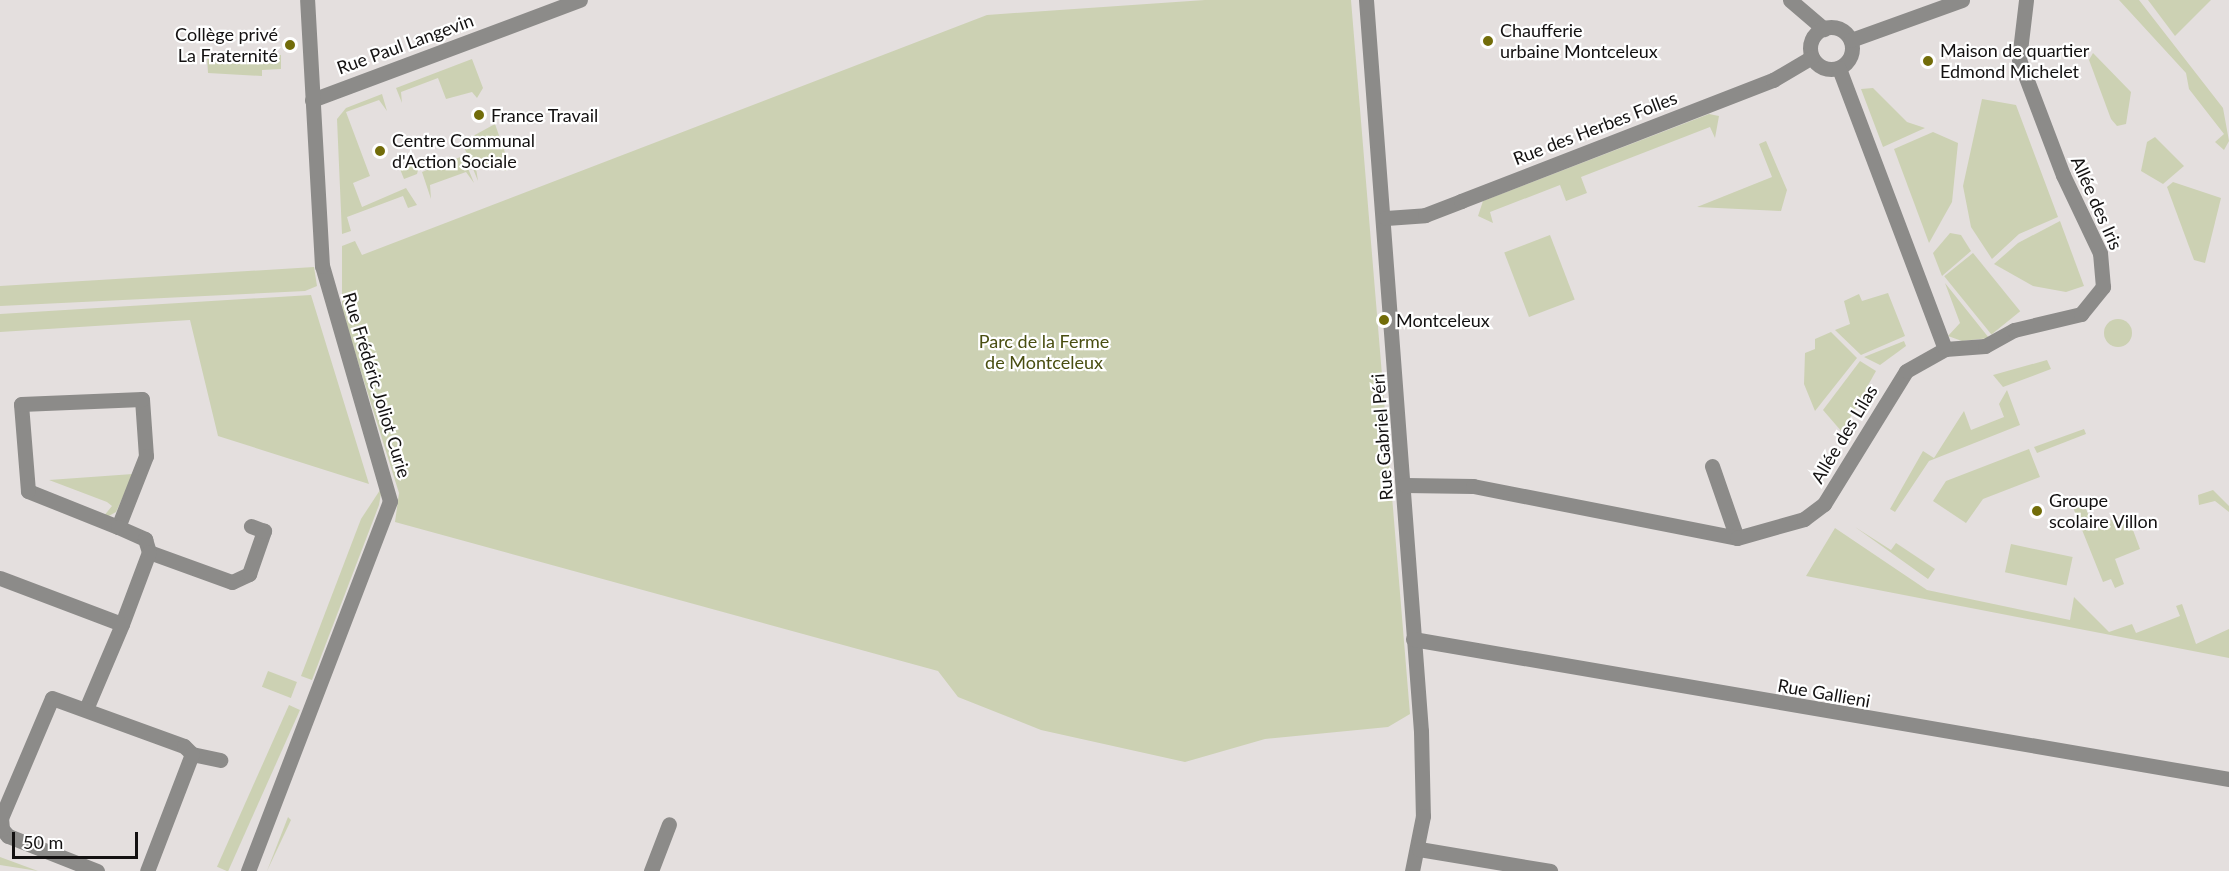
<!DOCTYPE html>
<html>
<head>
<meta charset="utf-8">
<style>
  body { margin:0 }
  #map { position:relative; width:2229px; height:871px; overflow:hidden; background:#e4dfde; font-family:Lato,sans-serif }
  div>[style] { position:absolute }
  .green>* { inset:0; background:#ccd1b3; transform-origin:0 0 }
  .round { border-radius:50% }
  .street>* { height:15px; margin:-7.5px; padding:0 7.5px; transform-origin:7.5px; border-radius:7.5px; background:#8c8b89 }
  .street>.ring { margin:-7.5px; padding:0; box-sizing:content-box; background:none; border:15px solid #8c8b89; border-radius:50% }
  .dots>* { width:16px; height:16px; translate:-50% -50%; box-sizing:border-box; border:3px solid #fff; border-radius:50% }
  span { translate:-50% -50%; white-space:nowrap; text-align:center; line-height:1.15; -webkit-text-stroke:4.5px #fff; paint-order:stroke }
  .poi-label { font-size:18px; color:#131111 }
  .left { translate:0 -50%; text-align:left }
  .right { translate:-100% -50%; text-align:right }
  .street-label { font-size:18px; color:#131111 }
  .park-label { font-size:18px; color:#494e11 }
  .scale { position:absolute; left:12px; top:832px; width:126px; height:27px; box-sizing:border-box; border:3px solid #131111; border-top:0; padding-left:8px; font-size:18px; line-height:21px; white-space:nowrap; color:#131111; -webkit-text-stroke:4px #fff; paint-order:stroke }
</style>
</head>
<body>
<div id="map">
  <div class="green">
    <div style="clip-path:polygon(1205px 0,1351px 0,1410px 714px,1388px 727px,1265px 739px,1185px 762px,1041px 730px,958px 697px,938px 671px,395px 522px,399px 493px,342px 311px,342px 246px,355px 241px,362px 255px,987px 15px)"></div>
    <div style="clip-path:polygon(2119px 0,2139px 0,2223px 108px,2229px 141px,2224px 150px,2215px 142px,2224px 134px,2189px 89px,2186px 73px)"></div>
    <div style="clip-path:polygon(2148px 0,2211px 0,2175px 36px)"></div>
    <div style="clip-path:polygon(2093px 53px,2131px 92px,2126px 124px,2117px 126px,2111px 119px,2089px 60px)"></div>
    <div style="clip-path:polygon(281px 55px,281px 69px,262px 70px,262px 76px,208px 73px,207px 57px)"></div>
    <div style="clip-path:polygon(472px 59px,483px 88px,477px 98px,472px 92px,446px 99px,438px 78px,401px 92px,402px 103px,396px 88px)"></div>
    <div style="clip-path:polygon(1873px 88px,1907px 122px,1925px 128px,1883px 147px,1861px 89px)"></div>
    <div style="clip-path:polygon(382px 94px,387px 111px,379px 100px,346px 112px,370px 176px,353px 183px,362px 207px,406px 188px,417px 205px,408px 208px,403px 196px,347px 217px,351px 231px,342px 234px,337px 119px,346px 108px)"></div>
    <div style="clip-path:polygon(1982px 99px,2016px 105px,2058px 217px,2019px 234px,1992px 259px,1971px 227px,1963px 186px)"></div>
    <div style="clip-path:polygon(1709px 114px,1719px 116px,1715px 138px,1710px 127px,1581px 177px,1587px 193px,1566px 201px,1560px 185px,1490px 212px,1493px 223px,1478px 216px,1483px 201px)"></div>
    <div style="clip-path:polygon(495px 124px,510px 167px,505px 171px,500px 159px,476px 168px,478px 181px,462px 142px)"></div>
    <div style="clip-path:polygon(1933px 132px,1958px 143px,1952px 202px,1929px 243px,1894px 149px)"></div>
    <div style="clip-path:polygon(2155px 137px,2184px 166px,2163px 184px,2141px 171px,2147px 142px)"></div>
    <div style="clip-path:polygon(1766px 141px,1787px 190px,1781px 211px,1697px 207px,1772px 177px,1759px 144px)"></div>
    <div style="clip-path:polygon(463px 156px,474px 183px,466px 172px,430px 185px,431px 199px,422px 172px)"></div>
    <div style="clip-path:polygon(420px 162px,417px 174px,404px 179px,400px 169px)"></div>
    <div style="clip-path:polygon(2173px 182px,2221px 198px,2205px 263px,2194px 260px,2167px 187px)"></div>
    <div style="clip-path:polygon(2060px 221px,2084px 286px,2066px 292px,2033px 286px,1994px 264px,2018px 243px)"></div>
    <div style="clip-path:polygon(1950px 233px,1961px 235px,1971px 251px,1942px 276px,1933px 253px)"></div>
    <div style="left:1550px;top:235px;width:69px;height:49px;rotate:69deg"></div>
    <div style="left:1973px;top:253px;width:75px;height:37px;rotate:51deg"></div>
    <div style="clip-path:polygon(314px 267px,317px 286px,305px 291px,0 306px,0 286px)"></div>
    <div style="clip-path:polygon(1945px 283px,1989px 338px,1962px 341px,1948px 336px,1960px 323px)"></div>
    <div style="clip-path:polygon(1888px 293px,1905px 336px,1861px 355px,1835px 330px,1850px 324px,1844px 301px,1859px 294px,1862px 301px)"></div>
    <div style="clip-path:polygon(311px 295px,369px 484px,218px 436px,190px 320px,0 332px,0 314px)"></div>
    <div class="round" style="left:2104px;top:319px;width:28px;height:28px"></div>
    <div style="clip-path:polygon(1831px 332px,1857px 358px,1815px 411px,1804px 384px,1805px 353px,1815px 349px,1815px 339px)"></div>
    <div style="clip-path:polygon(1904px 341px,1906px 346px,1880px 365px,1864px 357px)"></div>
    <div style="clip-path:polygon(2047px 360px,2051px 369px,2003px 387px,1993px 375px)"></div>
    <div style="clip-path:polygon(1860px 361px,1876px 371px,1842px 432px,1823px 410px)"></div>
    <div style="clip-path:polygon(2007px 390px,2020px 425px,1929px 461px,1895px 512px,1890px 509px,1923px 451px,1934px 458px,1964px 411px,1971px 430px,2004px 417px,1999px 404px)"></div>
    <div style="clip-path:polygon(2084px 429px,2086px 434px,2037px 453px,2034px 447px)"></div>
    <div style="clip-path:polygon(2029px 449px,2040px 477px,1983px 499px,1966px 523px,1933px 501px,1946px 481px)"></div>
    <div style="clip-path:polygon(133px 474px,116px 512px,107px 517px,103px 517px,112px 506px,107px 502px,49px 480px)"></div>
    <div style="clip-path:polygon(382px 487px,379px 505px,312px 680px,301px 676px,361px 519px)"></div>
    <div style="clip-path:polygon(2213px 490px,2229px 506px,2229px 512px,2215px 501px,2199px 505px,2198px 495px)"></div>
    <div style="clip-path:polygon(2081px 497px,2094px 528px,2118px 517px,2121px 525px,2130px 522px,2140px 549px,2115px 559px,2124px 584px,2115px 588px,2111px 579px,2103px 582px,2070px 500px)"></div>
    <div style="clip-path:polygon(1855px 527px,1891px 550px,1896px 543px,1935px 569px,1928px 579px)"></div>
    <div style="clip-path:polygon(1835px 528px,1927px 590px,2070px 620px,2074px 597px,2109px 632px,2132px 624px,2136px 633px,2180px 616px,2176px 606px,2182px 604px,2196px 644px,2229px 629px,2229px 658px,1806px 576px)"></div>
    <div style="left:2011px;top:544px;width:63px;height:29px;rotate:12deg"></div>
    <div style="left:268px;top:671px;width:31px;height:17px;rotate:21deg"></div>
    <div style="left:289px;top:705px;width:12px;height:177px;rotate:24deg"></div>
    <div style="clip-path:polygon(288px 817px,291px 820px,267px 871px)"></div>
    <div style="clip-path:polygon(0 857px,38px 871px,0 865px)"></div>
  </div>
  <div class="street">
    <div style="left:1366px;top:0;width:733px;rotate:85.7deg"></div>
    <div style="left:1421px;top:731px;width:85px;rotate:88.7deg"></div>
    <div style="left:1423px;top:816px;width:56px;rotate:101.3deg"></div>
    <div style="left:1790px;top:0;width:45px;rotate:40.5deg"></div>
    <div class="ring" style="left:1810px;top:27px;width:27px;height:27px"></div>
    <div style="left:1851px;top:40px;width:118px;rotate:-19.8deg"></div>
    <div style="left:312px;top:100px;width:286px;rotate:-20.5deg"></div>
    <div style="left:1386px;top:218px;width:39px;rotate:-4deg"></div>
    <div style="left:1425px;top:215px;width:39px;rotate:-21deg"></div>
    <div style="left:1461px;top:201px;width:335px;rotate:-21.2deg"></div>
    <div style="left:1773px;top:80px;width:45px;rotate:-30.5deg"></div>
    <div style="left:1945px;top:349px;width:40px;rotate:-4.3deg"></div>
    <div style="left:1985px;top:346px;width:33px;rotate:-29deg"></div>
    <div style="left:2014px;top:330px;width:69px;rotate:-13.4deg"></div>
    <div style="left:2081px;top:314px;width:35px;rotate:-51deg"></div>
    <div style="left:2103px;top:287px;width:34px;rotate:-95deg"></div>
    <div style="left:2100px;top:253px;width:86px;rotate:-115.4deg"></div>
    <div style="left:2063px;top:175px;width:124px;rotate:-110.8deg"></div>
    <div style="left:2019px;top:59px;width:59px;rotate:-83.2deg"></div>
    <div style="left:142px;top:399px;width:57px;rotate:86deg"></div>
    <div style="left:146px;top:456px;width:76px;rotate:111.5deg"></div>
    <div style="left:118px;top:527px;width:97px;rotate:-158.2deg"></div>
    <div style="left:28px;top:491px;width:87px;rotate:-94.6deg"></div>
    <div style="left:21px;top:404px;width:121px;rotate:-2.4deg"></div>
    <div style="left:1712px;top:466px;width:76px;rotate:70.9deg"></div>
    <div style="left:1405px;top:485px;width:68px;rotate:0.8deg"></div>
    <div style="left:1473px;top:486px;width:269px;rotate:11.1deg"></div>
    <div style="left:1737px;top:538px;width:70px;rotate:-15.8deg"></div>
    <div style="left:1804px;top:519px;width:25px;rotate:-37deg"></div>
    <div style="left:1824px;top:504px;width:156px;rotate:-58.3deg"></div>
    <div style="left:1906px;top:371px;width:45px;rotate:-29.4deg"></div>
    <div style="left:1945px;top:349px;width:300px;rotate:-110.7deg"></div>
    <div style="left:118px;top:527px;width:30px;rotate:24deg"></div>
    <div style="left:145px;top:539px;width:14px;rotate:73deg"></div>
    <div style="left:149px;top:552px;width:88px;rotate:19.9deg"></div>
    <div style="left:232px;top:582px;width:19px;rotate:-25deg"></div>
    <div style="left:249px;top:574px;width:46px;rotate:-70.8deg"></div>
    <div style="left:264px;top:531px;width:14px;rotate:-159deg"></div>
    <div style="left:0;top:578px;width:130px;rotate:20.7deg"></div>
    <div style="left:122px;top:624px;width:77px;rotate:-69.4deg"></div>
    <div style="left:1413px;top:639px;width:828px;rotate:9.74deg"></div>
    <div style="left:86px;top:709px;width:92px;rotate:-67deg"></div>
    <div style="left:192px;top:754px;width:29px;rotate:12deg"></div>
    <div style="left:1419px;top:849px;width:133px;rotate:9.5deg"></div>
    <div style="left:97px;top:871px;width:96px;rotate:-158.5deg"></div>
    <div style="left:8px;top:836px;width:9px;rotate:-131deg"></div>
    <div style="left:2px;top:829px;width:11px;rotate:-95deg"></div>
    <div style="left:1px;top:818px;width:130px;rotate:-67deg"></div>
    <div style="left:52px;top:698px;width:140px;rotate:20deg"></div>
    <div style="left:184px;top:746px;width:11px;rotate:45deg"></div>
    <div style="left:192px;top:754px;width:125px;rotate:111deg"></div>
    <div style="left:248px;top:871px;width:396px;rotate:-69deg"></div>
    <div style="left:390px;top:501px;width:245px;rotate:-106.1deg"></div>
    <div style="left:322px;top:266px;width:266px;rotate:-93.2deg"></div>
    <div style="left:651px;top:871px;width:50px;rotate:-69deg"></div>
  </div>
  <div class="dots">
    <div style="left:1488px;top:41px;background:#726c09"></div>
    <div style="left:290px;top:45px;background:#726c09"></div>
    <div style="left:1928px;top:61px;background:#726c09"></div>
    <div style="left:479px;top:115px;background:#726c09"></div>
    <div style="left:380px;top:151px;background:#726c09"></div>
    <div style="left:1384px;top:320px;background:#726c09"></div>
    <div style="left:2037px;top:511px;background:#726c09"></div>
  </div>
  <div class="poi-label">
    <span class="left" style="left:1500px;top:41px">Chaufferie<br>urbaine Montceleux</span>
    <span class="right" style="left:278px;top:45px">Collège privé<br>La Fraternité</span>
    <span class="left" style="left:1940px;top:61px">Maison de quartier<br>Edmond Michelet</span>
    <span class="left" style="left:491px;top:115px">France Travail</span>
    <span class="left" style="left:392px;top:151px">Centre Communal<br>d'Action Sociale</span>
    <span class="left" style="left:1396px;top:320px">Montceleux</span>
    <span class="left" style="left:2049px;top:511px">Groupe<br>scolaire Villon</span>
  </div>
  <div class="street-label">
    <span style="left:405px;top:44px;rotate:-20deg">Rue Paul Langevin</span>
    <span style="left:1595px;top:128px;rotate:-21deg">Rue des Herbes Folles</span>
    <span style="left:2097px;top:203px;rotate:66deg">Allée des Iris</span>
    <span style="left:377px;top:385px;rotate:73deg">Rue Frédéric Joliot Curie</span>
    <span style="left:1844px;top:434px;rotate:-59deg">Allée des Lilas</span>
    <span style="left:1382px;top:437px;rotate:-94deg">Rue Gabriel Péri</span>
    <span style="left:1824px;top:693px;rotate:10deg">Rue Gallieni</span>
  </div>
  <div class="park-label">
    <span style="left:1044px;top:352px">Parc de la Ferme<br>de Montceleux</span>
  </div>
  <div class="scale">50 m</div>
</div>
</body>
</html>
